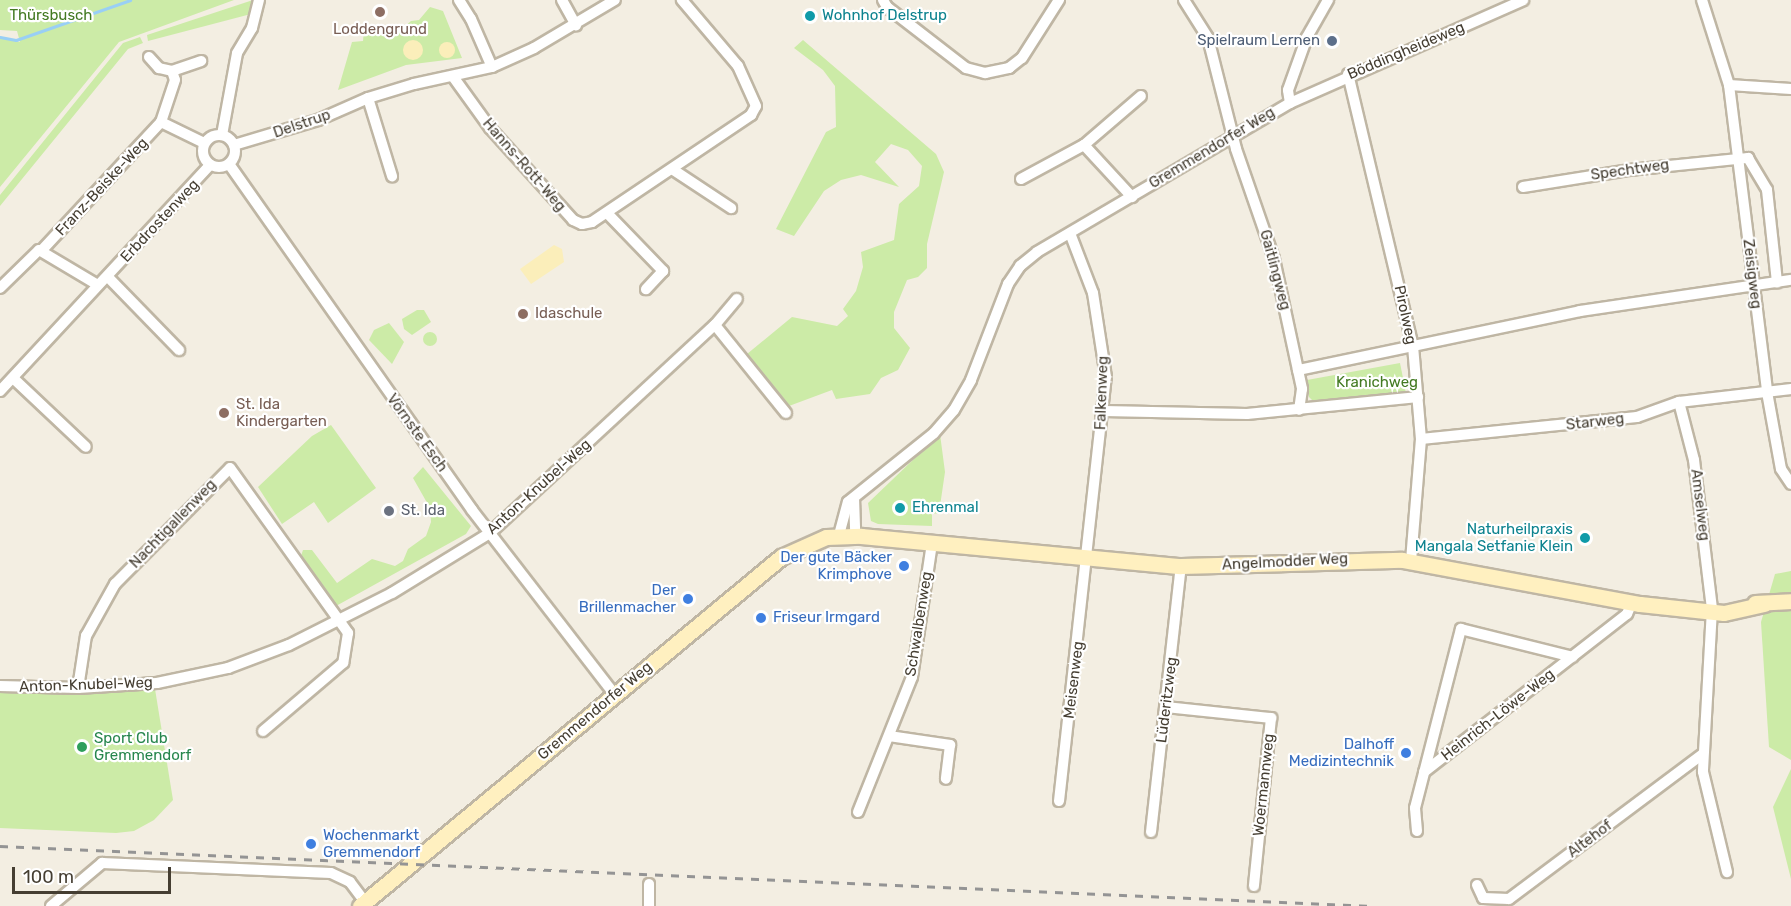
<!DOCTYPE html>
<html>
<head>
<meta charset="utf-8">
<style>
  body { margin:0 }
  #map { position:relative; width:1791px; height:906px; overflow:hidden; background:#f3eee2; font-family:Rubik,sans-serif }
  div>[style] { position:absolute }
  .green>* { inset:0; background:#cceba7 }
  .round { border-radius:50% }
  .sand>* { inset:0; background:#fbeeba }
  .stream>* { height:3px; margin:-1.5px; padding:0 1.5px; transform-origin:1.5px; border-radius:1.5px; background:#99cff5 }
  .roads { filter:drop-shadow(2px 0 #bfb6a4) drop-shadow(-2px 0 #bfb6a4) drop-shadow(0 2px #bfb6a4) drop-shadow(0 -2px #bfb6a4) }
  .street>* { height:10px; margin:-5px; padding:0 5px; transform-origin:5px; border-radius:5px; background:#fff }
  .street>.ring { margin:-5px; padding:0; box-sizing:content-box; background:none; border:10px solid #fff; border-radius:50% }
  .secondary>* { height:15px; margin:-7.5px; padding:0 7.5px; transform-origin:7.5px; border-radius:7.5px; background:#fff0c0 }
  .rail>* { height:3px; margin-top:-1.5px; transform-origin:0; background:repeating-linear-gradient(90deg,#949494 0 8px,transparent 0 16px) }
  .dots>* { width:16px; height:16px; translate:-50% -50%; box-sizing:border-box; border:3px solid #fff; border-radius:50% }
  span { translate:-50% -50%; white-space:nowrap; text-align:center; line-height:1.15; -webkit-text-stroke:4.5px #fff; paint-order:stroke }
  .park-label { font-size:15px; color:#437a22 }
  .culture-label { font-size:15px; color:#0d838f }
  .left { translate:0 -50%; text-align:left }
  .right { translate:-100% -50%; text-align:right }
  .education-label { font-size:15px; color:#785e54 }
  .service-label { font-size:15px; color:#4e5e75 }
  .street-label { font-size:15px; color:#453e32 }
  .worship-label { font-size:15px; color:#5b616d }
  .shop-label { font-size:15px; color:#366cbe }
  .leisure-label { font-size:15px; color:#27864d }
  .scale { position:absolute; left:12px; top:867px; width:159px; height:27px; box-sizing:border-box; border:3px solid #453e32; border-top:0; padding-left:8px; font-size:18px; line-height:21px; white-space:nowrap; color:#453e32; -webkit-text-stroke:4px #fff; paint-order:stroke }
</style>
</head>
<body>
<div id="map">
  <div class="green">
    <div style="clip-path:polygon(0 0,234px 0,119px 42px,0 187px,0 37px,20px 42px,17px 31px,0 30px)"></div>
    <div style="clip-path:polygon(253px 0,251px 14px,148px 41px,147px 35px)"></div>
    <div style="clip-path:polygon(430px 7px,443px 11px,462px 58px,406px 65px,338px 90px,352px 42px,363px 41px,364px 30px,397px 33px,411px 21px,419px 20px)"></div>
    <div style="clip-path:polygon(140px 37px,143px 43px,128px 49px,0 206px,0 195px,123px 43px)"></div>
    <div style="clip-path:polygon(803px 40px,936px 154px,944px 172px,927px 244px,927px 268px,918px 277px,907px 280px,894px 312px,894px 328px,910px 348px,898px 370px,881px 378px,870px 394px,836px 399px,832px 390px,789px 406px,747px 354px,792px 317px,837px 326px,848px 316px,843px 309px,856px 291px,863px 267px,861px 252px,894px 240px,899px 204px,919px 186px,922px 166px,908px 150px,891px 144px,875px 162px,899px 187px,861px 175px,841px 180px,824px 191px,794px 236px,776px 229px,826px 132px,836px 127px,835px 86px,823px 70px,794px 48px)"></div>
    <div style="clip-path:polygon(417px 310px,424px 310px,431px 322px,412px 335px,404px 329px,402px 319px)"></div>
    <div style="clip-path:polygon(389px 323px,404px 342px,392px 364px,369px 340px,374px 330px)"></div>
    <div class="round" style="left:423px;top:332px;width:14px;height:14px"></div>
    <div style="clip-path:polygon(1400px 363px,1406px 393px,1353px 402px,1314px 402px,1309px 397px,1307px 380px)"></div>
    <div style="clip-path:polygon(331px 425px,376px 488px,328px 523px,314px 502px,282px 524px,258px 487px,312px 436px)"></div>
    <div style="clip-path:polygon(940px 434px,945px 472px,939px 513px,932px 514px,932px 526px,878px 524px,871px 521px,868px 503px)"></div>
    <div style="clip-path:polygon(423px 467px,471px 526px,466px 534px,336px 606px,301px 556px,303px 550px,312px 550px,337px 583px,372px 559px,395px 566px,403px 561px,408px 549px,426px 536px,431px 522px,430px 508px,413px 478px)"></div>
    <div style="clip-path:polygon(1791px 571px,1791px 760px,1769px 747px,1761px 622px,1775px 574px)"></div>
    <div style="clip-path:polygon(155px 689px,173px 800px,154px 820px,134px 831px,116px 833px,0 828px,0 692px)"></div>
    <div style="clip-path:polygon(1791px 769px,1791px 879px,1773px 807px)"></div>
  </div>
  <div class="sand">
    <div class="round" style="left:403px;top:40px;width:20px;height:20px"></div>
    <div class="round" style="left:439px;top:42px;width:16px;height:16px"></div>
    <div style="clip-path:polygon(554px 245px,562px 249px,564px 262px,531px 284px,520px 269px)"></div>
  </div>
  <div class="stream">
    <div style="left:0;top:37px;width:16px;rotate:11deg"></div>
    <div style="left:16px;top:40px;width:121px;rotate:-19.3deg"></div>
  </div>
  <div class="roads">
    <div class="street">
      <div style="left:459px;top:0;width:22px;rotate:58deg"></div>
      <div style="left:471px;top:19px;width:52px;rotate:66.4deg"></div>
      <div style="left:562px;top:0;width:29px;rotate:61deg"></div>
      <div style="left:883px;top:0;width:8px;rotate:60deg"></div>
      <div style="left:887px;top:7px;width:100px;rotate:37.7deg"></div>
      <div style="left:966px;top:68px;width:20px;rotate:15deg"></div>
      <div style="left:985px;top:73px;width:25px;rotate:-12deg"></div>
      <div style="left:1009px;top:68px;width:16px;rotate:-38deg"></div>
      <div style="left:1022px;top:58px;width:69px;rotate:-57.5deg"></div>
      <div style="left:1184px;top:0;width:45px;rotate:57.7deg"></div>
      <div style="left:1208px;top:38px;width:114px;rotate:75.8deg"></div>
      <div style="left:1236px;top:149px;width:116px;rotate:70.9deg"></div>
      <div style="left:1274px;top:259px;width:133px;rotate:77.8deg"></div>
      <div style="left:1302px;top:389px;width:21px;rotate:98deg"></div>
      <div style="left:1702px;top:0;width:89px;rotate:72.4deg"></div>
      <div style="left:1729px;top:85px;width:309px;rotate:82.9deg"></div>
      <div style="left:1767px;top:392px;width:78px;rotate:79.7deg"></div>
      <div style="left:1781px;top:469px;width:18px;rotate:56deg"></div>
      <div style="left:149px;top:57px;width:15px;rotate:48deg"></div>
      <div style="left:159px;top:68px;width:13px;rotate:13deg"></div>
      <div style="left:172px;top:71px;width:9px;rotate:72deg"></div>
      <div style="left:175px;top:80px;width:44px;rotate:108.4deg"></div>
      <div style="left:172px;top:71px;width:31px;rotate:-19deg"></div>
      <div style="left:1348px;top:74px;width:280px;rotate:76.6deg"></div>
      <div style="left:1413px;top:346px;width:93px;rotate:85.1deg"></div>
      <div style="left:1421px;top:439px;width:122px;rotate:94.7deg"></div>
      <div style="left:454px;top:78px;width:62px;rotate:54.2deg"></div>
      <div style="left:490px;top:128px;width:124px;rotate:47.9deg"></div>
      <div style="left:573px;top:220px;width:10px;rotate:24deg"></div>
      <div style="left:582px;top:224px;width:10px;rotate:-11deg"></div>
      <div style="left:592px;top:222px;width:192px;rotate:-33.9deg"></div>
      <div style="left:751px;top:115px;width:10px;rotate:-61deg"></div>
      <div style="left:756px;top:106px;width:44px;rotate:-114.2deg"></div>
      <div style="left:738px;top:66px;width:87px;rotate:-130.3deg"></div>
      <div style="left:1729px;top:85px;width:62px;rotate:3.7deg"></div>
      <div style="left:368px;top:98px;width:82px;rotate:72.9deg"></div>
      <div style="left:1290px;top:103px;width:13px;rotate:-99deg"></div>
      <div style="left:1288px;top:90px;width:56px;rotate:-70.3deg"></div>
      <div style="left:1307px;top:37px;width:43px;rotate:-60.4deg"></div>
      <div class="ring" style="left:203px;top:135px;width:22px;height:22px"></div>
      <div style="left:222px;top:135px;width:83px;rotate:-79.6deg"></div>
      <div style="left:237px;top:53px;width:29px;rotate:-59deg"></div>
      <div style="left:252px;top:28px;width:29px;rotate:-76deg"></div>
      <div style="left:234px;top:145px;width:88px;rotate:-16.6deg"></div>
      <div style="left:318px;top:120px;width:55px;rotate:-23.7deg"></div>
      <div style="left:368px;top:98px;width:48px;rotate:-16.9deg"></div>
      <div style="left:414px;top:84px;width:80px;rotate:-12.3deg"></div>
      <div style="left:492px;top:67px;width:46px;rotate:-24.3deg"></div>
      <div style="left:534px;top:48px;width:94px;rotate:-30.7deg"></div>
      <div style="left:1084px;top:145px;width:71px;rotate:47.3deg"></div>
      <div style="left:229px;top:164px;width:423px;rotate:54.9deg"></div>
      <div style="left:472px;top:510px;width:234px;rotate:52.3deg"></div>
      <div style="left:672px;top:169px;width:71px;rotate:33.5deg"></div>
      <div style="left:1021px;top:179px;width:72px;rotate:-28.4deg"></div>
      <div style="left:1084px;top:145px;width:75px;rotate:-40.7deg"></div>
      <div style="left:1523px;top:187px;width:107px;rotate:-9.1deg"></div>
      <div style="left:1629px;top:170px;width:120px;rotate:-5.8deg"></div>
      <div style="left:1748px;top:158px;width:37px;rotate:59deg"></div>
      <div style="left:1767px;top:190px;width:93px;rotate:83.8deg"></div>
      <div style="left:607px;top:213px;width:81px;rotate:46deg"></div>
      <div style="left:663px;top:271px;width:25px;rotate:133deg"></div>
      <div style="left:42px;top:250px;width:175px;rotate:-47.1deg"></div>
      <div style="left:161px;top:122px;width:48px;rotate:26deg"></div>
      <div style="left:108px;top:277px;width:102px;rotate:45.8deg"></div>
      <div style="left:0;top:288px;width:54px;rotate:-44.3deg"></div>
      <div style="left:39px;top:250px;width:66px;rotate:30.8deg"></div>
      <div style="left:715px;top:325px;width:113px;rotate:51.1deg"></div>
      <div style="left:1298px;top:370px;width:288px;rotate:-11.8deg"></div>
      <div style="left:1580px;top:311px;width:213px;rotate:-8.4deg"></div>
      <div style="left:13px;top:378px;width:100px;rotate:43.4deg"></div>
      <div style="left:0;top:391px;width:309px;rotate:-47.1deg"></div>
      <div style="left:1679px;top:402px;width:60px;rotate:75.5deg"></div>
      <div style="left:1694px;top:460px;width:150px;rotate:83.1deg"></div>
      <div style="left:1712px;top:609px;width:163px;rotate:93.2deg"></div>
      <div style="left:1703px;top:772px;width:103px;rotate:76.5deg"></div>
      <div style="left:1104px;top:411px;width:143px;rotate:1.2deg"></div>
      <div style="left:1247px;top:414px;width:172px;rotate:-5.7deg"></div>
      <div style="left:1421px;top:439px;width:217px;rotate:-5.8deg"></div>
      <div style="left:1637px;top:417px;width:45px;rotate:-19.7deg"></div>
      <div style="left:1679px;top:402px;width:113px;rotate:-6.6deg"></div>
      <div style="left:854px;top:498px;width:38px;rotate:88deg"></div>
      <div style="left:839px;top:535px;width:34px;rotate:-75deg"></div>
      <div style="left:848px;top:502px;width:110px;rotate:-38.7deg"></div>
      <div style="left:934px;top:433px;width:30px;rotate:-49deg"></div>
      <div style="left:954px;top:410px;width:34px;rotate:-60deg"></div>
      <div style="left:971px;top:380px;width:103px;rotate:-68.9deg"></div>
      <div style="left:1008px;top:284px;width:22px;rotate:-56deg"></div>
      <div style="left:1020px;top:266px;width:22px;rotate:-39deg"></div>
      <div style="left:1037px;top:252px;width:294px;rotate:-30.5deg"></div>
      <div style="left:1290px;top:103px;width:255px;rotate:-23.8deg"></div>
      <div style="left:0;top:686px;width:78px;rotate:1.5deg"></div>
      <div style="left:78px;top:688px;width:79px;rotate:-3.6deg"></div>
      <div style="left:157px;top:683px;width:73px;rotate:-11.9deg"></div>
      <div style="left:228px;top:668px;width:65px;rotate:-20.7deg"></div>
      <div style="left:289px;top:645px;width:115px;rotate:-26.8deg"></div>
      <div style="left:392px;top:593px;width:115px;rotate:-31.5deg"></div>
      <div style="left:490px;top:533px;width:306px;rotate:-42.8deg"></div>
      <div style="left:715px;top:325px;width:34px;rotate:-50deg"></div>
      <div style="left:78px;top:688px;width:53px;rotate:-81.3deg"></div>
      <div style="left:86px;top:636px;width:60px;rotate:-60.9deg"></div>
      <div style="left:115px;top:584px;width:163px;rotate:-45.2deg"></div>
      <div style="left:230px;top:468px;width:203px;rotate:54.4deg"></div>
      <div style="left:348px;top:633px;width:30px;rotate:99deg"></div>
      <div style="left:343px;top:663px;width:105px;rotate:139.6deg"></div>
      <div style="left:1166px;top:707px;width:106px;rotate:6deg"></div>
      <div style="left:1271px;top:718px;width:169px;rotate:95.8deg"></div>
      <div style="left:889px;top:736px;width:62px;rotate:8.4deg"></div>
      <div style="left:950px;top:745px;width:34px;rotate:97deg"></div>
      <div style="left:1424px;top:772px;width:257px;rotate:-37.9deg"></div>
      <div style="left:1627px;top:614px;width:13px;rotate:-67deg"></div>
      <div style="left:1059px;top:801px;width:427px;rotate:-83.7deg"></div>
      <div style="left:1106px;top:377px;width:85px;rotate:-98.8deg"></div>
      <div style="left:1093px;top:293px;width:64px;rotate:-111deg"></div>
      <div style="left:858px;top:812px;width:145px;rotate:-68.2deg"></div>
      <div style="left:912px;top:677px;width:135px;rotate:-81.5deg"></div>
      <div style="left:1417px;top:831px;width:23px;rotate:-95deg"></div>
      <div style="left:1415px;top:808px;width:185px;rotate:-75.6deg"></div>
      <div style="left:1461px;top:629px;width:115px;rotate:14deg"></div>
      <div style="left:1151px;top:832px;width:268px;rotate:-83.6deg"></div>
      <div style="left:649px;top:884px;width:22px;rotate:90deg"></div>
      <div style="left:1477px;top:885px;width:14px;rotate:65deg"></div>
      <div style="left:1483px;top:898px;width:26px;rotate:2deg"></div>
      <div style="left:1509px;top:899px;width:242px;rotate:-36.8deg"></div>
      <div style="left:51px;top:906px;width:67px;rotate:-40.1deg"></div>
      <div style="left:102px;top:863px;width:229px;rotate:2.5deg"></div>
      <div style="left:331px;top:873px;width:21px;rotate:25deg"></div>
      <div style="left:350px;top:882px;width:25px;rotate:53deg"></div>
    </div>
    <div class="secondary">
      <div style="left:1755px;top:603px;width:36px;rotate:-3deg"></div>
      <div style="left:360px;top:906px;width:547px;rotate:-39.66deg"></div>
      <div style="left:781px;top:557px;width:49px;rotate:-24deg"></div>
      <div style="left:826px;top:537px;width:35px;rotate:-2deg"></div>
      <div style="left:861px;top:536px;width:321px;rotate:5.4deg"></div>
      <div style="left:1181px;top:566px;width:221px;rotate:-1.6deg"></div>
      <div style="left:1402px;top:560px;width:242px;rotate:10.5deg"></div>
      <div style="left:1640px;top:604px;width:84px;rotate:6.1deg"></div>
      <div style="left:1724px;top:613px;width:41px;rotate:-12.7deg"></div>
    </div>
  </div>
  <div class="rail">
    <div style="left:0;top:846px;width:1374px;rotate:2.5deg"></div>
  </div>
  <div class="dots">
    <div style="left:380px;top:12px;background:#8d6e63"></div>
    <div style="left:810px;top:16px;background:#0f9aa8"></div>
    <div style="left:1332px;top:41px;background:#5c6f8a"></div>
    <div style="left:523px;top:314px;background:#8d6e63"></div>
    <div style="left:224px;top:413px;background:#8d6e63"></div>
    <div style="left:900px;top:508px;background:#0f9aa8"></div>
    <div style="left:389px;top:511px;background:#6b7280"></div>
    <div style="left:1585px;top:538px;background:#0f9aa8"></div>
    <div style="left:904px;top:566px;background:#3f7fe0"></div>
    <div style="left:688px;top:599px;background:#3f7fe0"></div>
    <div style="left:761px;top:618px;background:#3f7fe0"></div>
    <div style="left:82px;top:747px;background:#2e9e5b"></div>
    <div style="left:1406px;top:753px;background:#3f7fe0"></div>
    <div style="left:311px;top:844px;background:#3f7fe0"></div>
  </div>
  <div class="park-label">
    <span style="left:51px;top:16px">Thürsbusch</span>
    <span style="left:1377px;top:383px">Kranichweg</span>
  </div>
  <div class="culture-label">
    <span class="left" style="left:822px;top:16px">Wohnhof Delstrup</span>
    <span class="left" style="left:912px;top:508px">Ehrenmal</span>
    <span class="right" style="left:1573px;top:538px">Naturheilpraxis<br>Mangala Setfanie Klein</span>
  </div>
  <div class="education-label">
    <span style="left:380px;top:30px">Loddengrund</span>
    <span class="left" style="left:535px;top:314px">Idaschule</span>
    <span class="left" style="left:236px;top:413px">St. Ida<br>Kindergarten</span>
  </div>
  <div class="service-label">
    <span class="right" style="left:1320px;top:41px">Spielraum Lernen</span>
  </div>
  <div class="street-label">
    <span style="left:1406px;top:51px;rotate:-23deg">Böddingheideweg</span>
    <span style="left:302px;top:124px;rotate:-19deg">Delstrup</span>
    <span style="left:1212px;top:148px;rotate:-31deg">Gremmendorfer Weg</span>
    <span style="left:524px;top:165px;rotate:49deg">Hanns-Rott-Weg</span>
    <span style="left:1630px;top:170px;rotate:-8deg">Spechtweg</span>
    <span style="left:102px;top:187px;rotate:-47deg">Franz-Beiske-Weg</span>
    <span style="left:160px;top:221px;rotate:-47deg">Erbdrostenweg</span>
    <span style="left:1275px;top:270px;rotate:75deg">Gaitlingweg</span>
    <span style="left:1752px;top:274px;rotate:83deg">Zeisigweg</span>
    <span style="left:1405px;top:315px;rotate:78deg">Pirolweg</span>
    <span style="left:1102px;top:393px;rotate:-88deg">Falkenweg</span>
    <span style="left:1595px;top:422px;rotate:-7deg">Starweg</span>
    <span style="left:417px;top:433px;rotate:54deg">Vörnste Esch</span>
    <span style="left:539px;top:487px;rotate:-42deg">Anton-Knubel-Weg</span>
    <span style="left:1700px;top:505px;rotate:83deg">Amselweg</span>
    <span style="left:173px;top:524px;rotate:-46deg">Nachtigallenweg</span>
    <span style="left:1285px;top:562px;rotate:-3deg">Angelmodder Weg</span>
    <span style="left:919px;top:624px;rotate:-81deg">Schwalbenweg</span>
    <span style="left:1074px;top:680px;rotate:-83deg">Meisenweg</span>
    <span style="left:86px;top:685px;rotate:-2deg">Anton-Knubel-Weg</span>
    <span style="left:1167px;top:700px;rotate:-83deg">Lüderitzweg</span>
    <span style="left:595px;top:711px;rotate:-40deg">Gremmendorfer Weg</span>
    <span style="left:1498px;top:715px;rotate:-38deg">Heinrich-Löwe-Weg</span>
    <span style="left:1264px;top:785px;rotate:-84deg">Woermannweg</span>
    <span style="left:1590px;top:839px;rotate:-37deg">Altehof</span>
  </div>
  <div class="worship-label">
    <span class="left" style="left:401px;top:511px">St. Ida</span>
  </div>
  <div class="shop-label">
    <span class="right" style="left:892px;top:566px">Der gute Bäcker<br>Krimphove</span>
    <span class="right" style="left:676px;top:599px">Der<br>Brillenmacher</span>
    <span class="left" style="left:773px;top:618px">Friseur Irmgard</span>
    <span class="right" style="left:1394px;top:753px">Dalhoff<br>Medizintechnik</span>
    <span class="left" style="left:323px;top:844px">Wochenmarkt<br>Gremmendorf</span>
  </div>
  <div class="leisure-label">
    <span class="left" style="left:94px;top:747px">Sport Club<br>Gremmendorf</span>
  </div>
  <div class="scale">100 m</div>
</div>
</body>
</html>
